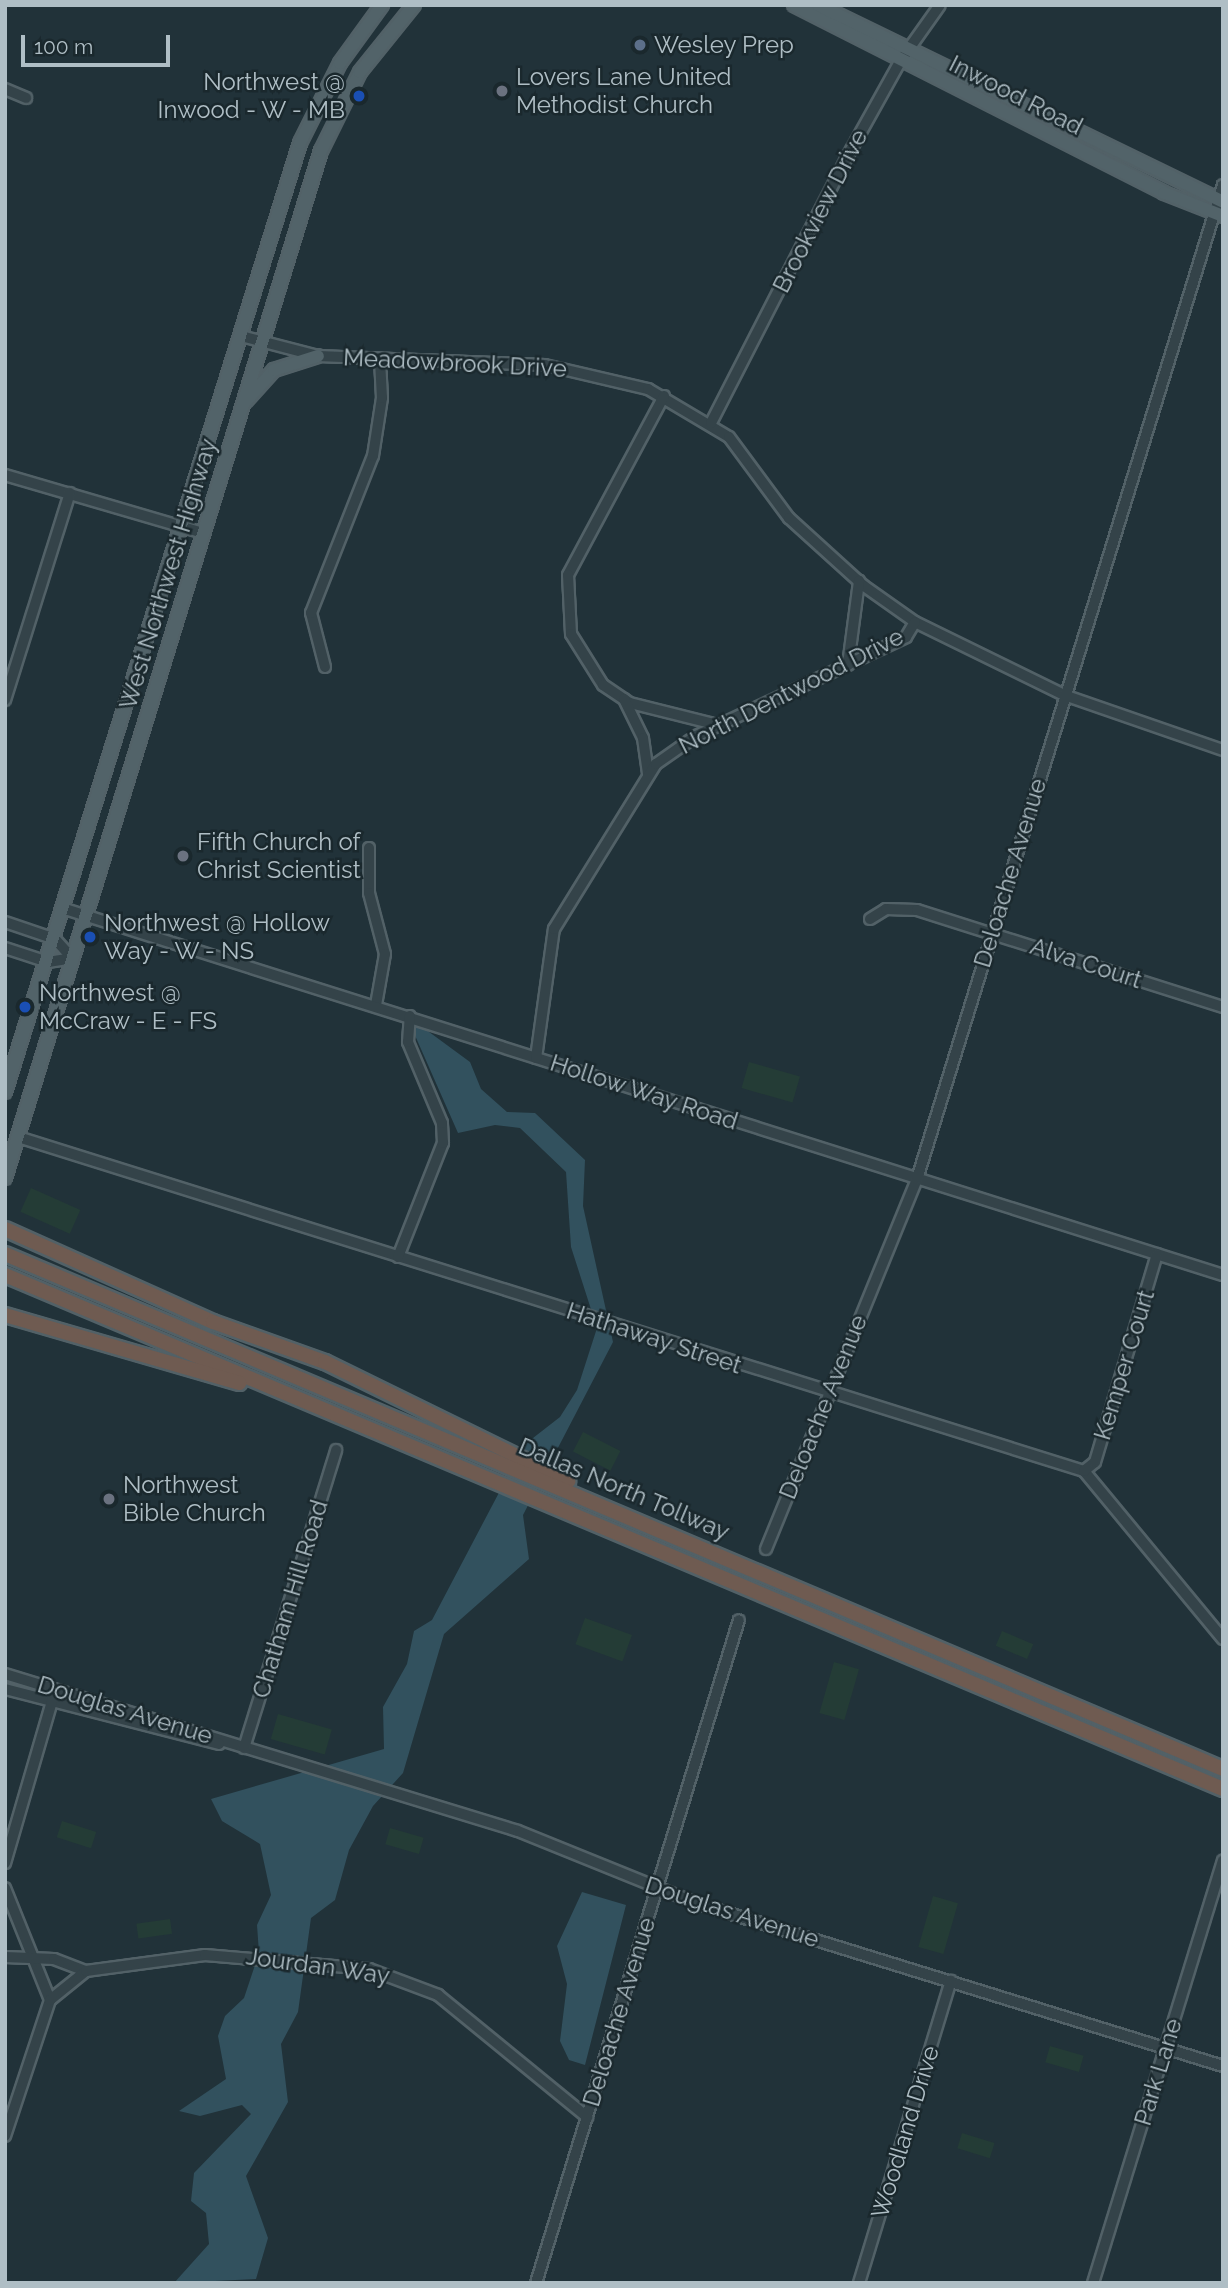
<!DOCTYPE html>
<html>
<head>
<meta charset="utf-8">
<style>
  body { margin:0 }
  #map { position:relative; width:1228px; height:2288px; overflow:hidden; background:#213239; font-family:Raleway,sans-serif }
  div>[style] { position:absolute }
  .green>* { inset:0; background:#243c36; transform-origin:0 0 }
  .water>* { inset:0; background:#32515e }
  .roads { filter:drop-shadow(2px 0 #526167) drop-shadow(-2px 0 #526167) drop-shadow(0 2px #526167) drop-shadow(0 -2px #526167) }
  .minor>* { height:10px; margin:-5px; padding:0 5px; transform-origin:5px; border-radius:5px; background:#344349 }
  .major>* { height:12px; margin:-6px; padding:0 6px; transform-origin:6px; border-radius:6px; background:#526369 }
  .highway>* { height:14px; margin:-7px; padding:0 7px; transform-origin:7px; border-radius:7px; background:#6f5b51 }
  .dots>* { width:19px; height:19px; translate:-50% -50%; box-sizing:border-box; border:4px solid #1a282d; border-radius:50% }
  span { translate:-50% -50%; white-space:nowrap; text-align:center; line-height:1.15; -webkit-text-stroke:5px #1a282d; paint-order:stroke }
  .poi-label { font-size:24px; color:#afbec5 }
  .left { translate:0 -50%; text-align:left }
  .right { translate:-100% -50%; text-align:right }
  .street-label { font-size:24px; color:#afbec5 }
  .frame { position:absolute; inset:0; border:7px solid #afbec5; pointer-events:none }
  .scale { position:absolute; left:21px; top:35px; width:149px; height:32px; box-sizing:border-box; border:4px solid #afbec5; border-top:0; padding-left:9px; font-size:21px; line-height:24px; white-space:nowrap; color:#afbec5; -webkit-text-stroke:5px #1a282d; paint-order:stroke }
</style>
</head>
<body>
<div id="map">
  <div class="green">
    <div style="left:749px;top:1062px;width:53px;height:27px;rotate:16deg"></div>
    <div style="left:31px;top:1188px;width:54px;height:26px;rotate:24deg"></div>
    <div style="left:583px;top:1432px;width:42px;height:22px;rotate:27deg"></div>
    <div style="left:585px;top:1618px;width:50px;height:28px;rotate:20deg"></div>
    <div style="left:1002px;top:1631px;width:34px;height:16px;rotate:23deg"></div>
    <div style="left:834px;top:1662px;width:26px;height:53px;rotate:16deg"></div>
    <div style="left:278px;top:1714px;width:56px;height:26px;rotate:16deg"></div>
    <div style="left:62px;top:1821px;width:36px;height:17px;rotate:18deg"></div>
    <div style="left:390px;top:1828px;width:35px;height:17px;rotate:16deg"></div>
    <div style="left:933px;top:1896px;width:26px;height:53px;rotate:16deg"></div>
    <div style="left:170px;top:1919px;width:15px;height:34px;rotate:82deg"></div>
    <div style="left:1050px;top:2046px;width:35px;height:17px;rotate:16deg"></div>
    <div style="left:962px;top:2133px;width:34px;height:16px;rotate:17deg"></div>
  </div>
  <div class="water">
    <div style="clip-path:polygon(406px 1015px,470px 1062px,481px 1089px,507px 1112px,535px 1113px,585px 1160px,583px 1206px,613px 1342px,523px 1515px,529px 1559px,444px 1634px,403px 1773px,373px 1806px,349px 1850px,335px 1900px,311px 1918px,298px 2012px,281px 2044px,288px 2102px,246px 2176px,268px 2238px,256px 2279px,174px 2283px,209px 2244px,206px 2213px,191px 2201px,194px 2173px,251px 2114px,242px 2105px,200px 2116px,179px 2111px,226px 2079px,218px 2036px,225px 2016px,244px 1998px,259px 1953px,257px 1925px,271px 1895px,260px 1844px,222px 1821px,211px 1799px,384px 1749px,383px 1707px,407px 1664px,414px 1631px,432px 1620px,524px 1445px,560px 1417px,577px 1390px,597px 1328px,571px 1247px,566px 1172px,520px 1128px,495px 1125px,458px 1133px)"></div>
    <div style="clip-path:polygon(582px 1892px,626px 1905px,585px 2065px,569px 2060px,560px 2041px,567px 1984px,557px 1946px)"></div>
  </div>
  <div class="roads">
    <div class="minor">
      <div style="left:5px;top:89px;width:23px;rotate:23deg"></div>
      <div style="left:241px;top:336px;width:80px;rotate:14.6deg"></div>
      <div style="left:318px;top:356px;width:227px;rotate:2.3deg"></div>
      <div style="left:545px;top:365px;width:106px;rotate:13.1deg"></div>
      <div style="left:648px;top:389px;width:94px;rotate:30.7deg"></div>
      <div style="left:729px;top:437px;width:101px;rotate:53.5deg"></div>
      <div style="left:789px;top:518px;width:101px;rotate:42.2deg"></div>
      <div style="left:864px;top:586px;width:62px;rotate:35.2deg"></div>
      <div style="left:915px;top:622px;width:166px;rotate:26.1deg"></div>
      <div style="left:1064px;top:695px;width:168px;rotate:19.1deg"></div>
      <div style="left:664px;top:396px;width:203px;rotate:118.2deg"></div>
      <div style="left:568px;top:575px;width:59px;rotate:87.1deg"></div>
      <div style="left:571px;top:634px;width:60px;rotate:57.9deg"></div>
      <div style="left:603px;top:685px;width:32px;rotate:34deg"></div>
      <div style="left:630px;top:703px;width:95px;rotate:14deg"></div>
      <div style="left:711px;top:423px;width:299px;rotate:-62.9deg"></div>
      <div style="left:847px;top:157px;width:111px;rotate:-60.9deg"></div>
      <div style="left:901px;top:60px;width:67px;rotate:-54.7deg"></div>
      <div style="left:5px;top:475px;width:206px;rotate:16.3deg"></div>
      <div style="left:848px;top:665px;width:85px;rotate:-82.5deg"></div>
      <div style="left:325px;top:667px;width:56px;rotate:-104.5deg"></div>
      <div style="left:311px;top:613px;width:169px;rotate:-68.5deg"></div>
      <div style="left:373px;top:456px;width:59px;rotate:-81.2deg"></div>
      <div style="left:382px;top:398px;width:38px;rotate:-93deg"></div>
      <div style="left:624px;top:699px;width:43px;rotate:64deg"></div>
      <div style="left:643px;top:738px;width:37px;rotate:82deg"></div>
      <div style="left:5px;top:700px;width:217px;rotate:-72.6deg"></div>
      <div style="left:369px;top:848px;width:45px;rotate:90deg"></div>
      <div style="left:369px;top:893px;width:63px;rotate:75.3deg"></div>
      <div style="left:385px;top:954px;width:52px;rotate:100deg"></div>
      <div style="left:65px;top:909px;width:1214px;rotate:17.54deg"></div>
      <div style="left:870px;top:919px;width:19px;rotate:-32deg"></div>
      <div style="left:886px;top:909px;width:31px;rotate:2deg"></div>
      <div style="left:917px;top:910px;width:321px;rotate:17.6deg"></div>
      <div style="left:5px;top:922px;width:53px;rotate:18.8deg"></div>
      <div style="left:55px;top:939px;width:25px;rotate:48deg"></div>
      <div style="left:5px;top:948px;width:45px;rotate:18deg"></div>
      <div style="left:48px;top:962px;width:24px;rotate:-9deg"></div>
      <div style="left:536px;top:1058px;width:130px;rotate:-82.1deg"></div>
      <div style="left:554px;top:929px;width:194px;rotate:-58.3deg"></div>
      <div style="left:656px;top:764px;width:49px;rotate:-35deg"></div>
      <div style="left:696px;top:736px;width:232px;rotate:-25.2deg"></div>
      <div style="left:906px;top:637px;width:17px;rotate:-59deg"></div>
      <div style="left:18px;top:1137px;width:1117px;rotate:17.4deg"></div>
      <div style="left:1084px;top:1471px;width:218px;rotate:50.4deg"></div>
      <div style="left:398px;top:1257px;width:123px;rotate:-68.5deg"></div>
      <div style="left:443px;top:1143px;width:20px;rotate:-93deg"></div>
      <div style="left:442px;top:1123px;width:88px;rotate:-112.8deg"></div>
      <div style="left:408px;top:1042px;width:26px;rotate:-86deg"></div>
      <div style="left:1084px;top:1471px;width:14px;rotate:-39deg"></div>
      <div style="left:1095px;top:1462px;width:217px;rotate:-73.4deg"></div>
      <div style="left:766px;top:1549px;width:400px;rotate:-67.8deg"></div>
      <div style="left:917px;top:1179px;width:1040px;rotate:-72.89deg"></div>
      <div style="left:5px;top:1674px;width:536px;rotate:17.02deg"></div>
      <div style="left:518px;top:1831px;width:192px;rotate:22deg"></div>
      <div style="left:696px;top:1903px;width:552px;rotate:17.19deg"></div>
      <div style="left:5px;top:1689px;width:221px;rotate:14.4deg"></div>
      <div style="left:244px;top:1748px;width:312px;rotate:-72.8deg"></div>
      <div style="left:5px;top:1863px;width:172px;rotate:-73.8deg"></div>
      <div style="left:5px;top:1888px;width:121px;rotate:68.1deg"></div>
      <div style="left:50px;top:2000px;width:143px;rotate:108.3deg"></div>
      <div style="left:5px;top:1957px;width:49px;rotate:2.3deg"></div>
      <div style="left:54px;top:1959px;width:34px;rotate:21deg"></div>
      <div style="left:50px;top:2000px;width:46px;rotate:-38.9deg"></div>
      <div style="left:86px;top:1971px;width:120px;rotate:-7.7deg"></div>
      <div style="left:205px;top:1955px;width:165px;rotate:4.9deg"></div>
      <div style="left:369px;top:1969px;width:74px;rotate:20.6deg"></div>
      <div style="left:438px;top:1995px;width:193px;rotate:39.3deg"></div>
      <div style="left:536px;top:2283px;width:693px;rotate:-72.98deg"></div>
      <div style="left:859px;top:2283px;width:316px;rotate:-73.1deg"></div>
      <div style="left:1093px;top:2283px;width:442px;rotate:-72.9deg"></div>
    </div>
    <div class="major">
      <div style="left:794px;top:5px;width:415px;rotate:26.9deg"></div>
      <div style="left:1164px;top:193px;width:63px;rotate:21.3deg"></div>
      <div style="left:818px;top:5px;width:450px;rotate:25.9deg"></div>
      <div style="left:246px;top:401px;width:42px;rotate:-47.9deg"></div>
      <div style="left:274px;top:370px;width:46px;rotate:-17.7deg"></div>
      <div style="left:5px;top:1092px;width:994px;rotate:-72.73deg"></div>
      <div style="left:300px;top:143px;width:89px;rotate:-63.4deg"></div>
      <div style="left:340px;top:63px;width:72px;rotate:-54.1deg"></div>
      <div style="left:5px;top:1178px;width:1075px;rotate:-72.9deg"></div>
      <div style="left:321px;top:151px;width:88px;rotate:-63.7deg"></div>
      <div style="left:360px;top:72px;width:86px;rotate:-51.1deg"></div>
    </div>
    <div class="highway">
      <div style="left:5px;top:1229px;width:228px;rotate:24.1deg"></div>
      <div style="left:213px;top:1322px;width:119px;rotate:19.7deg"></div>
      <div style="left:325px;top:1362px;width:271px;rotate:26.1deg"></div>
      <div style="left:5px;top:1254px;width:1322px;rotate:22.92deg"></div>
      <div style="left:5px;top:1275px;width:1322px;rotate:22.88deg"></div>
      <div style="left:5px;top:1315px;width:244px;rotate:16.2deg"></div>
    </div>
  </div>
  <div class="dots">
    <div style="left:640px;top:45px;background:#5c6f8a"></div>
    <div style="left:502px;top:91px;background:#6b7280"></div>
    <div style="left:359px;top:96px;background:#1a4fb4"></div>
    <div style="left:183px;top:856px;background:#6b7280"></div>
    <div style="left:90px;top:937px;background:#1a4fb4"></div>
    <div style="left:25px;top:1007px;background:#1a4fb4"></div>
    <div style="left:109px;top:1499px;background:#6b7280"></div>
  </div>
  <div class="poi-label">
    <span class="left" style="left:654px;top:45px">Wesley Prep</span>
    <span class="left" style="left:516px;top:91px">Lovers Lane United<br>Methodist Church</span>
    <span class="right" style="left:345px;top:96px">Northwest @<br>Inwood - W - MB</span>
    <span class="left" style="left:197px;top:856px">Fifth Church of<br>Christ Scientist</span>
    <span class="left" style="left:104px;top:937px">Northwest @ Hollow<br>Way - W - NS</span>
    <span class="left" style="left:39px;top:1007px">Northwest @<br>McCraw - E - FS</span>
    <span class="left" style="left:123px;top:1499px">Northwest<br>Bible Church</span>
  </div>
  <div class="street-label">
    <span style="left:1016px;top:95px;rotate:27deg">Inwood Road</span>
    <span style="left:820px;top:211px;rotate:-63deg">Brookview Drive</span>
    <span style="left:455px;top:363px;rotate:3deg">Meadowbrook Drive</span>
    <span style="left:168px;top:574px;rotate:-73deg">West Northwest Highway</span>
    <span style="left:791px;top:691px;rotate:-27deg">North Dentwood Drive</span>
    <span style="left:1010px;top:873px;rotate:-73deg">Deloache Avenue</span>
    <span style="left:1086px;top:963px;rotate:18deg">Alva Court</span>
    <span style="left:644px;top:1092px;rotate:18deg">Hollow Way Road</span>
    <span style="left:654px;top:1338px;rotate:18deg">Hathaway Street</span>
    <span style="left:1124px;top:1365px;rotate:-73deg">Kemper Court</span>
    <span style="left:823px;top:1407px;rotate:-68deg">Deloache Avenue</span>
    <span style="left:624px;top:1489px;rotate:23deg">Dallas North Tollway</span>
    <span style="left:290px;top:1599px;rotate:-73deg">Chatham Hill Road</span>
    <span style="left:125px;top:1710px;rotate:17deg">Douglas Avenue</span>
    <span style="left:732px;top:1912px;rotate:18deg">Douglas Avenue</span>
    <span style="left:318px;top:1966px;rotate:8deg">Jourdan Way</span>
    <span style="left:619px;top:2012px;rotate:-73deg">Deloache Avenue</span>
    <span style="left:1158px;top:2072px;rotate:-73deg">Park Lane</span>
    <span style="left:905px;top:2132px;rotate:-73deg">Woodland Drive</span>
  </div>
  <div class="frame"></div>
  <div class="scale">100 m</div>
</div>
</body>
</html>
